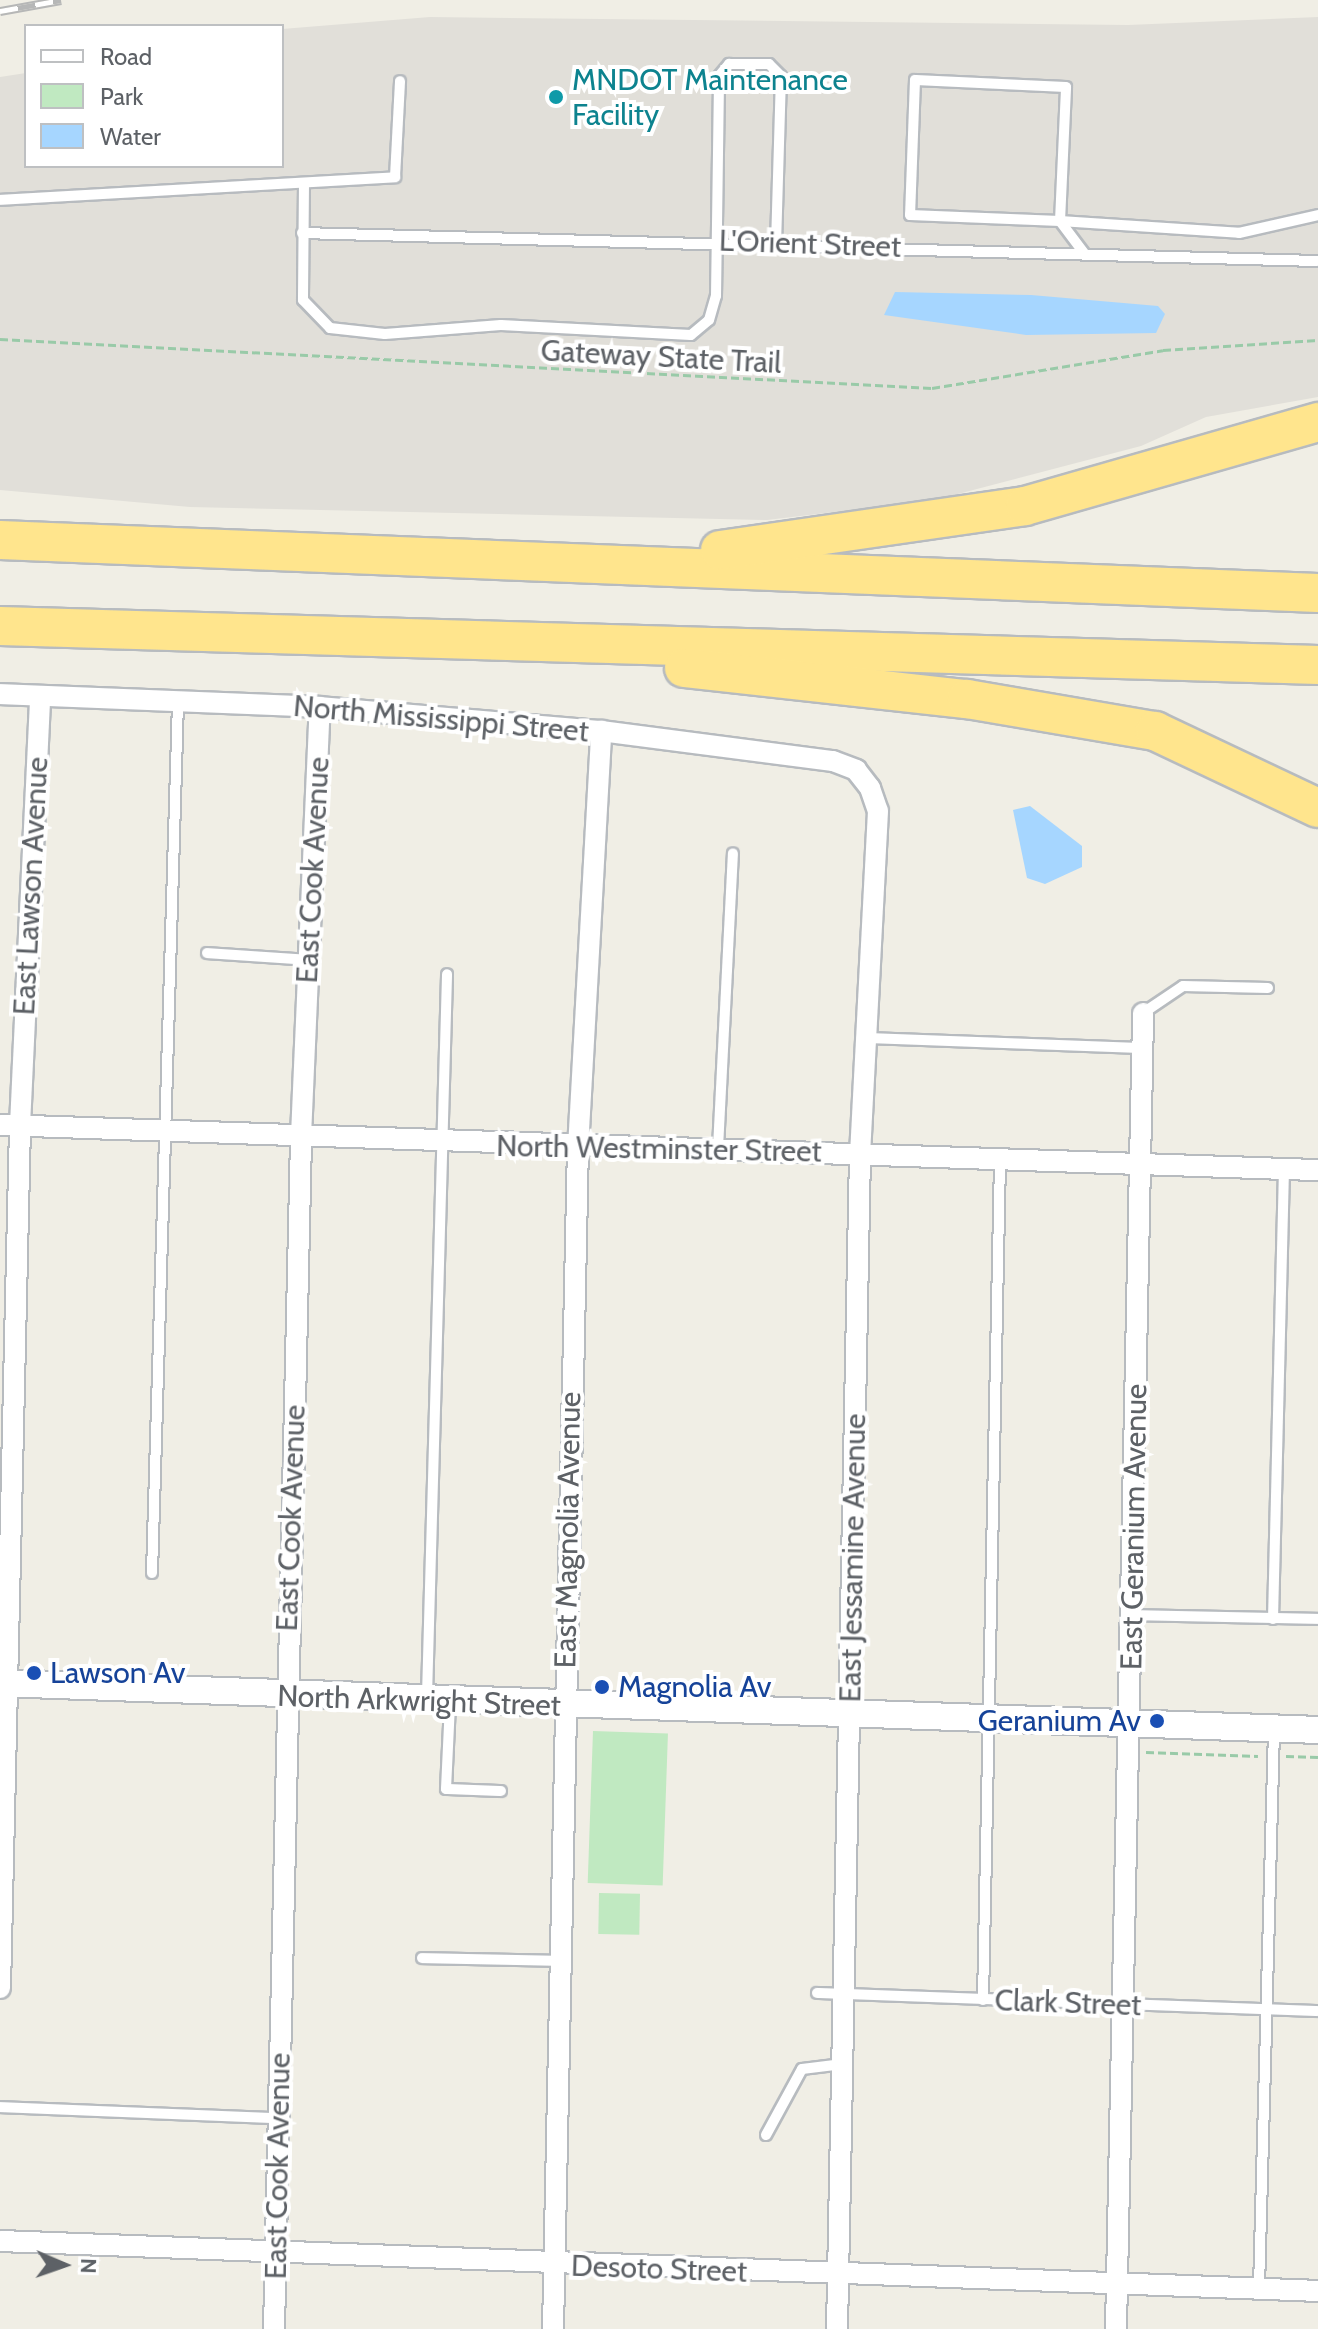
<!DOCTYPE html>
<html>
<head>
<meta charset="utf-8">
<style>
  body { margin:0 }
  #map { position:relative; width:1318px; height:2329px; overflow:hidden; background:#f0eee5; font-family:Cabin,sans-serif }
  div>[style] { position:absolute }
  .industrial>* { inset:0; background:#e1dfd9 }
  .green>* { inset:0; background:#c0e9c1; transform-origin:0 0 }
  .water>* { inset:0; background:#a6d6ff }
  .path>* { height:3px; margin-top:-1.5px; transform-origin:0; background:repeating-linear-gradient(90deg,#99caa8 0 8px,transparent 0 12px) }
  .roads { filter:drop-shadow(2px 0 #b7bbbf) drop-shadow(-2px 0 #b7bbbf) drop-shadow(0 2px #b7bbbf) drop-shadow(0 -2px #b7bbbf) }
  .service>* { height:10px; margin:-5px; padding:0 5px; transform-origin:5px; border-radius:5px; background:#fff }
  .minor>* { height:20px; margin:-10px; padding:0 10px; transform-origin:10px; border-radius:10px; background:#fff }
  .tertiary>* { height:26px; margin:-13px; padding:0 13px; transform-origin:13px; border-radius:13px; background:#fff }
  .motorway>* { height:38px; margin:-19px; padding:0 19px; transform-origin:19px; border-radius:19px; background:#ffe58d }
  .rail>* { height:9px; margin-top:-4.5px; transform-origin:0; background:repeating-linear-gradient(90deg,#fff 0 18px,#b6b7b7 0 36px); box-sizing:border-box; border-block:2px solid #b6b7b7 }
  .dots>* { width:22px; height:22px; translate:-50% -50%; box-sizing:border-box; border:4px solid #fff; border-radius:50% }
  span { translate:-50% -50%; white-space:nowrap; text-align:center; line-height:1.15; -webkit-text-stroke:8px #fff; paint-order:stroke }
  .culture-label { font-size:30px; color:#0d838f }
  .left { translate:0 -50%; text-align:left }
  .street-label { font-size:30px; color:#5d6166 }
  .transit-label { font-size:30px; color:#164399 }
  .right { translate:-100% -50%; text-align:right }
  .legend { position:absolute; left:24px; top:24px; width:260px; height:144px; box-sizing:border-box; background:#fff; border:2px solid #bec0c2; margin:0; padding:10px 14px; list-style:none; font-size:24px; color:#5d6166 }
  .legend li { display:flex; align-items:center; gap:16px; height:40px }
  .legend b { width:40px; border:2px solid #bec0c2 }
  .north { position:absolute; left:24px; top:2225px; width:80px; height:80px; -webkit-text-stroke:6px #fff; paint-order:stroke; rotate:92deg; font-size:22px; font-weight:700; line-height:32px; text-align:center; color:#5d6166 }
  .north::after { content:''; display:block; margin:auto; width:28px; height:36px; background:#5d6166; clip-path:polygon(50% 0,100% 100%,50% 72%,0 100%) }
</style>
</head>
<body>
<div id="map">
  <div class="industrial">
    <div style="clip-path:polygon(430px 17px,1128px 25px,1318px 17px,1318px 397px,1206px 417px,1141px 446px,935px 500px,767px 520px,190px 507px,0 490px,0 77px,26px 73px,26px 166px,282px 166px,282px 29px)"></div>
  </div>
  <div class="green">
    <div style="left:593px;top:1731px;width:75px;height:152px;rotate:2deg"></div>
    <div style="left:599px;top:1893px;width:41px;height:41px;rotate:1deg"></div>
  </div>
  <div class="water">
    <div style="clip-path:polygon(895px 292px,1031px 295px,1158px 306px,1165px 314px,1156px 333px,1026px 335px,884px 315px)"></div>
    <div style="clip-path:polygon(1030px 806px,1082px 846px,1082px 867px,1045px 884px,1027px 878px,1013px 810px)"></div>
  </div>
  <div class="path">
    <div style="left:0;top:339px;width:933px;rotate:3.01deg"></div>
    <div style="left:932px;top:388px;width:234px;rotate:-9.3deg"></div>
    <div style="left:1163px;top:350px;width:155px;rotate:-3.7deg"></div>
    <div style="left:1146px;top:1752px;width:112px;rotate:2deg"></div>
    <div style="left:1286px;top:1756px;width:32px;rotate:2deg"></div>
  </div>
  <div class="roads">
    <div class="service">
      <div style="left:304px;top:183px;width:117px;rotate:90.5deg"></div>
      <div style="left:303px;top:300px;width:39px;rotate:46deg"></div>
      <div style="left:330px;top:328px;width:55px;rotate:6.2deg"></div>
      <div style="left:385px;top:334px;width:116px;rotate:-4.4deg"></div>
      <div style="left:501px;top:325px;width:190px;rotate:3deg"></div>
      <div style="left:691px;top:335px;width:23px;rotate:-40deg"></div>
      <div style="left:709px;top:320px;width:25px;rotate:-74deg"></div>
      <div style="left:716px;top:296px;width:220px;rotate:-89.2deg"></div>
      <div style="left:719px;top:76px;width:16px;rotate:-50deg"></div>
      <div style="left:729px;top:64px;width:40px"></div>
      <div style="left:769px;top:64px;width:17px;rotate:45deg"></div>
      <div style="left:781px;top:76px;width:167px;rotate:91.7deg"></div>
      <div style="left:0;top:200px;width:396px;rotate:-3.3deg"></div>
      <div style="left:395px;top:177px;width:96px;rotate:-87deg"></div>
      <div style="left:302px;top:233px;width:1016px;rotate:1.58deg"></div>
      <div style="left:1084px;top:253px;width:40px;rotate:-127deg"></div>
      <div style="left:1060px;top:221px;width:134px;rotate:-87.4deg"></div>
      <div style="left:1066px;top:87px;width:151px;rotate:-177.3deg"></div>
      <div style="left:915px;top:80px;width:135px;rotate:92.1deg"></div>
      <div style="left:910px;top:215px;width:150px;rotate:2.3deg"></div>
      <div style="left:1060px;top:221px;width:179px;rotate:3.8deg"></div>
      <div style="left:1239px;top:233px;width:81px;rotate:-12.8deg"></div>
      <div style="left:207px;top:953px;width:102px;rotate:3.9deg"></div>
      <div style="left:1143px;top:1013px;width:48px;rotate:-34deg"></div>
      <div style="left:1183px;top:986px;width:85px;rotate:1.3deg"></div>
      <div style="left:866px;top:1038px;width:276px;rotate:2.1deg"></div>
      <div style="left:718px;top:1148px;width:295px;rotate:-87.1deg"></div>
      <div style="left:152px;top:1573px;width:871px;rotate:-88.29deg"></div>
      <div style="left:1133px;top:1615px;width:185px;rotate:1.2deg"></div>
      <div style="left:1273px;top:1619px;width:450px;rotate:-88.6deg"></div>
      <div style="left:427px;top:1696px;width:722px;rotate:-88.41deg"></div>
      <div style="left:450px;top:1704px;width:85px;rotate:92.7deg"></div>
      <div style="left:446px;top:1789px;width:55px;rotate:2.1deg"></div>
      <div style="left:422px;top:1958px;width:139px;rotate:1.2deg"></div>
      <div style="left:817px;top:1993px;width:501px;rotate:2.06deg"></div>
      <div style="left:983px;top:2000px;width:842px;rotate:-88.84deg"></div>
      <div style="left:0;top:2107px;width:279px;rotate:2.3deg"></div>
      <div style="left:766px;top:2135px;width:75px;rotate:-61.4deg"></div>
      <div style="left:802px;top:2069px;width:39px;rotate:-7deg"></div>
      <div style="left:1259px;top:2288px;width:557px;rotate:-88.46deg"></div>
    </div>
    <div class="minor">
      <div style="left:0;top:694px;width:320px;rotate:2.3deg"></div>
      <div style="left:320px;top:707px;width:282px;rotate:4.9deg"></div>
      <div style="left:601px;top:731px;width:234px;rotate:7.4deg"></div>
      <div style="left:833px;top:761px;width:25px;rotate:21deg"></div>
      <div style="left:856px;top:770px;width:23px;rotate:52deg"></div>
      <div style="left:870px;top:788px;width:24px;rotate:71deg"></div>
      <div style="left:878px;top:811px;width:343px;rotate:93deg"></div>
      <div style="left:860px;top:1154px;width:1175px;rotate:91.12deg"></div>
      <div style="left:0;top:1125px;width:1319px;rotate:1.96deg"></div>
      <div style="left:0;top:1988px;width:863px;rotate:-88.67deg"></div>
      <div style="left:20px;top:1125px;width:429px;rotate:-87.3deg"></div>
      <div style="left:0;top:2241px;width:1319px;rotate:2.17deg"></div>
      <div style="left:274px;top:2329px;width:1193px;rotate:-88.7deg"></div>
      <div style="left:301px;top:1136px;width:429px;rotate:-87.5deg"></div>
      <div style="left:553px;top:2329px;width:1181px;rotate:-88.79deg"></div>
      <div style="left:578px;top:1148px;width:418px;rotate:-86.8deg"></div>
      <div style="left:1116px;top:2329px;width:1316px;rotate:-88.82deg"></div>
    </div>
    <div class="tertiary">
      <div style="left:0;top:1683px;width:1319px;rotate:2.04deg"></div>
    </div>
    <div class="motorway">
      <div style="left:0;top:540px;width:1319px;rotate:2.3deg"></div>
      <div style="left:720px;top:550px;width:308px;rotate:-8.2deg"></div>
      <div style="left:1025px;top:506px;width:305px;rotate:-16deg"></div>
      <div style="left:0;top:626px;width:1319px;rotate:1.69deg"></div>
      <div style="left:684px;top:668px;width:285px;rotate:6.3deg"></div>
      <div style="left:967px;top:699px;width:191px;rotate:9.7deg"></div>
      <div style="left:1155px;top:731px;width:180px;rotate:25.3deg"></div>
    </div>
  </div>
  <div class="rail">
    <div style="left:0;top:11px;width:62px;rotate:-10.2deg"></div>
  </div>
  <div class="dots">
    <div style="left:556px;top:97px;background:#0f9aa8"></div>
    <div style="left:34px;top:1673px;background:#1a4fb4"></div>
    <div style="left:602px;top:1687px;background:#1a4fb4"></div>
    <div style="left:1157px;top:1721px;background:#1a4fb4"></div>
  </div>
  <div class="culture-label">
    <span class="left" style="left:572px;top:97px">MNDOT Maintenance<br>Facility</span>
  </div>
  <div class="street-label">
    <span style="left:810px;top:244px;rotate:2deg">L'Orient Street</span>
    <span style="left:661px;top:357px;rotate:3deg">Gateway State Trail</span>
    <span style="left:441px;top:719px;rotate:5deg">North Mississippi Street</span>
    <span style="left:313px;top:870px;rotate:-87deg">East Cook Avenue</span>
    <span style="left:31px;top:886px;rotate:-87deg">East Lawson Avenue</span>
    <span style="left:659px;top:1149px;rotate:1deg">North Westminster Street</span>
    <span style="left:291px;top:1518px;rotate:-88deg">East Cook Avenue</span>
    <span style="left:1134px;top:1527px;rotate:-89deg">East Geranium Avenue</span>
    <span style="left:568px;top:1530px;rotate:-89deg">East Magnolia Avenue</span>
    <span style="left:853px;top:1558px;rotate:-89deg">East Jessamine Avenue</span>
    <span style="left:419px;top:1701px;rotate:2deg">North Arkwright Street</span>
    <span style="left:1068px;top:2003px;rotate:2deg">Clark Street</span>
    <span style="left:278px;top:2166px;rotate:-89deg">East Cook Avenue</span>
    <span style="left:659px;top:2269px;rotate:2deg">Desoto Street</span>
  </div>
  <div class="transit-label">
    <span class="left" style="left:50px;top:1673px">Lawson Av</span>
    <span class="left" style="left:618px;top:1687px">Magnolia Av</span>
    <span class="right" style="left:1141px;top:1721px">Geranium Av</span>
  </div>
  <ul class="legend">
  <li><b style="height:10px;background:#fff"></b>Road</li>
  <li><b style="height:22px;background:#c0e9c1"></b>Park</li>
  <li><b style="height:22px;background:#a6d6ff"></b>Water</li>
  </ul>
  <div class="north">N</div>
</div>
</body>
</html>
